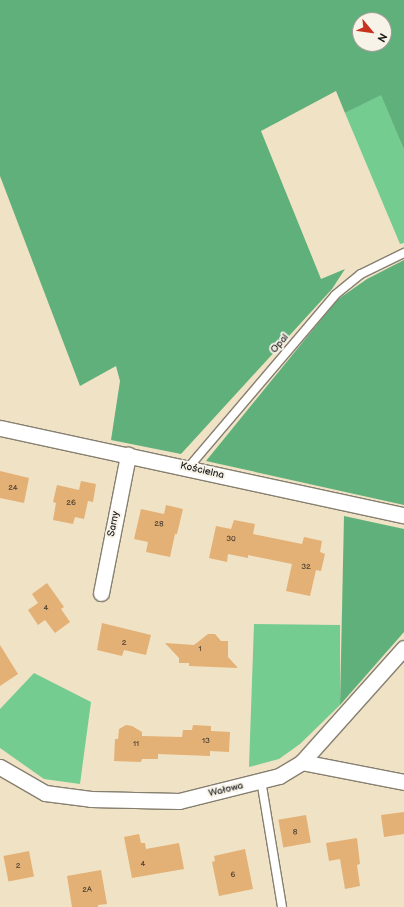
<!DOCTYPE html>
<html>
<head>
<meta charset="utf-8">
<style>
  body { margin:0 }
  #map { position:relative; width:404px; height:907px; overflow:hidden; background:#f0e2c5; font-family:"Balsamiq Sans",sans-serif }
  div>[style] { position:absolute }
  .green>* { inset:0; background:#75cc91 }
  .forest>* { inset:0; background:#60b07b }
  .building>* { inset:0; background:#e3b075; transform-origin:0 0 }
  .roads { filter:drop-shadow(1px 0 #867f70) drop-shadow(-1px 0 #867f70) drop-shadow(0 1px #867f70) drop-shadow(0 -1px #867f70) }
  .service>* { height:8px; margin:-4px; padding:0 4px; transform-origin:4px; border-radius:4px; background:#fff }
  .minor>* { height:15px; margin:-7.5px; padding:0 7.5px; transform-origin:7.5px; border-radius:7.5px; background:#fff }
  span { translate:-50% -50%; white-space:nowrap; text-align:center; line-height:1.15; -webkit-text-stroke:4px #f7f3e8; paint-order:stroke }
  .number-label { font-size:8px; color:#4e4132 }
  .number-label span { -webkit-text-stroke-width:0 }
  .street-label { font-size:10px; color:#1c1c1c }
  .north { position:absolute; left:352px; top:12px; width:40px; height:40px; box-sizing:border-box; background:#f7f3e8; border:1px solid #9f9d96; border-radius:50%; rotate:119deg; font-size:11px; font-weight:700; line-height:16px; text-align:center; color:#1c1c1c }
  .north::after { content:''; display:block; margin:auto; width:14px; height:18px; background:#c8321e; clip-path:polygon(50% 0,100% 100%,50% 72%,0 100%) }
</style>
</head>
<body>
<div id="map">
  <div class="green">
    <div style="clip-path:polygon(381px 94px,404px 150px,404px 243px,400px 244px,345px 113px)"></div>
    <div style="clip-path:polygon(254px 624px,340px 625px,340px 705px,300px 744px,279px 759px,249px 767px)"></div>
    <div style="clip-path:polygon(34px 673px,91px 702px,80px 784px,44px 779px,0 748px,0 709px)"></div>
  </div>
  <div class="forest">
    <div style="clip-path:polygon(evenodd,0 0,404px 0,404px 150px,381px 95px,345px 113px,336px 91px,261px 131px,321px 279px,345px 269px,332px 289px,181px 454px,111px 440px,120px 381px,116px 366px,80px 386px,0 176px,0 0,360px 20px,384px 20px,384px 44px,360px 44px,360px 20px)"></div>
    <div style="clip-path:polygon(404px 260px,404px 505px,206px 461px,337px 300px,367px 279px)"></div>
    <div style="clip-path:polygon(344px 516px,404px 529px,404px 632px,340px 705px)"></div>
  </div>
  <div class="building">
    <div style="clip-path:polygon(0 471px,29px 478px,24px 503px,0 498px)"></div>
    <div style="clip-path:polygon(81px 481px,96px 484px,93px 502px,88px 501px,84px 519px,75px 517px,73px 524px,53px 520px,56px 503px,53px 502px,57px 485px,79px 490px)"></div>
    <div style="clip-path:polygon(166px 505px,183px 509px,177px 534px,175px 534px,170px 557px,146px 552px,148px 542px,134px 539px,141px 509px,164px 514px)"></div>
    <div style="clip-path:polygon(234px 520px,255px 524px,253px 534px,302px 544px,304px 537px,322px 541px,320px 552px,325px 554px,321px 571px,316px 570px,310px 596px,286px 591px,292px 564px,248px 555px,248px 558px,228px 554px,227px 562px,209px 558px,216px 526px,231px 529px)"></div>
    <div style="clip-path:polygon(47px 583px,64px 607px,61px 609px,70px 622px,55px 633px,45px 620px,38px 625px,28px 610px,38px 603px,32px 594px)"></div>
    <div style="clip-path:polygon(102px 623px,151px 635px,146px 655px,124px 650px,122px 656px,97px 650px)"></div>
    <div style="clip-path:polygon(208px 634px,215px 634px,221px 641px,228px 641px,228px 657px,238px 668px,189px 666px,189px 663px,179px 663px,179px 658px,165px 643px,194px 645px)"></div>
    <div style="clip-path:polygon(0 645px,18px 674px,0 686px)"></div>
    <div style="clip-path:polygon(126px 725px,132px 726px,142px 732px,142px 736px,182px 737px,183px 730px,192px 730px,193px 725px,211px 726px,211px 731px,230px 732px,229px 752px,210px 751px,210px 756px,158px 754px,158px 759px,142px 759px,141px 762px,114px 761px,115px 739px,118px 739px,119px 729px)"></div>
    <div style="clip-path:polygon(404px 812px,404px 834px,384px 837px,381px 815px)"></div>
    <div style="left:306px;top:815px;width:28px;height:28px;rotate:80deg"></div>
    <div style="clip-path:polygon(139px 834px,141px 843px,145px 843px,146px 849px,179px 843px,184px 869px,132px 878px,124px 837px)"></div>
    <div style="clip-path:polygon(357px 838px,360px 864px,357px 865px,360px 886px,345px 889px,340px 859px,329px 861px,326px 843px)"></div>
    <div style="clip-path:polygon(245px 849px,253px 889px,219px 896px,212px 862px,215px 861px,214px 856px)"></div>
    <div style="left:29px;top:851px;width:26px;height:26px;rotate:79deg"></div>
    <div style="clip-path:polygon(101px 870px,107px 904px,98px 905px,98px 907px,72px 907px,67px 876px)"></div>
  </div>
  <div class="roads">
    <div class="service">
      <div style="left:188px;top:468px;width:227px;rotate:-49.6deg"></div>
      <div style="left:335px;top:295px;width:33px;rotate:-39deg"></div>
      <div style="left:361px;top:274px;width:48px;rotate:-26deg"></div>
      <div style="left:261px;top:780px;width:129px;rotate:80.6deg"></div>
    </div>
    <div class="minor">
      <div style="left:0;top:428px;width:413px;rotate:12.2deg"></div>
      <div style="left:101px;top:593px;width:141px;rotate:-78.9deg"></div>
      <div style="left:302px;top:762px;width:104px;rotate:11.1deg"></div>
      <div style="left:0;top:767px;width:52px;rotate:30deg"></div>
      <div style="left:45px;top:793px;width:46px;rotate:7.4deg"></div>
      <div style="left:91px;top:799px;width:88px;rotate:1.3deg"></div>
      <div style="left:179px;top:801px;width:103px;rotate:-14deg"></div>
      <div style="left:279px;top:776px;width:27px;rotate:-31deg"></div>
      <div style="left:302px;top:762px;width:153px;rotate:-48.2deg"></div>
    </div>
  </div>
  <div class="number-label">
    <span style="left:13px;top:488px">24</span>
    <span style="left:71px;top:503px">26</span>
    <span style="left:159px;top:524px">28</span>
    <span style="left:231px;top:539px">30</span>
    <span style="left:306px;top:567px">32</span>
    <span style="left:46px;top:608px">4</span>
    <span style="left:124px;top:643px">2</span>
    <span style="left:200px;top:649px">1</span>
    <span style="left:206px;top:741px">13</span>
    <span style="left:136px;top:744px">11</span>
    <span style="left:295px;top:832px">8</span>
    <span style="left:143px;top:864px">4</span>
    <span style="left:18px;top:866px">2</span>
    <span style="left:233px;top:875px">6</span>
    <span style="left:87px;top:890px">2A</span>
  </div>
  <div class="street-label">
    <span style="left:280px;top:344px;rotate:-50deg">Opal</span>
    <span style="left:202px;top:471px;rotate:13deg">Kościelna</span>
    <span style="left:114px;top:524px;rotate:-79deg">Sarny</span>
    <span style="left:226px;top:790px;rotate:-14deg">Wałowa</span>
  </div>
  <div class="north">N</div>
</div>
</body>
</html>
